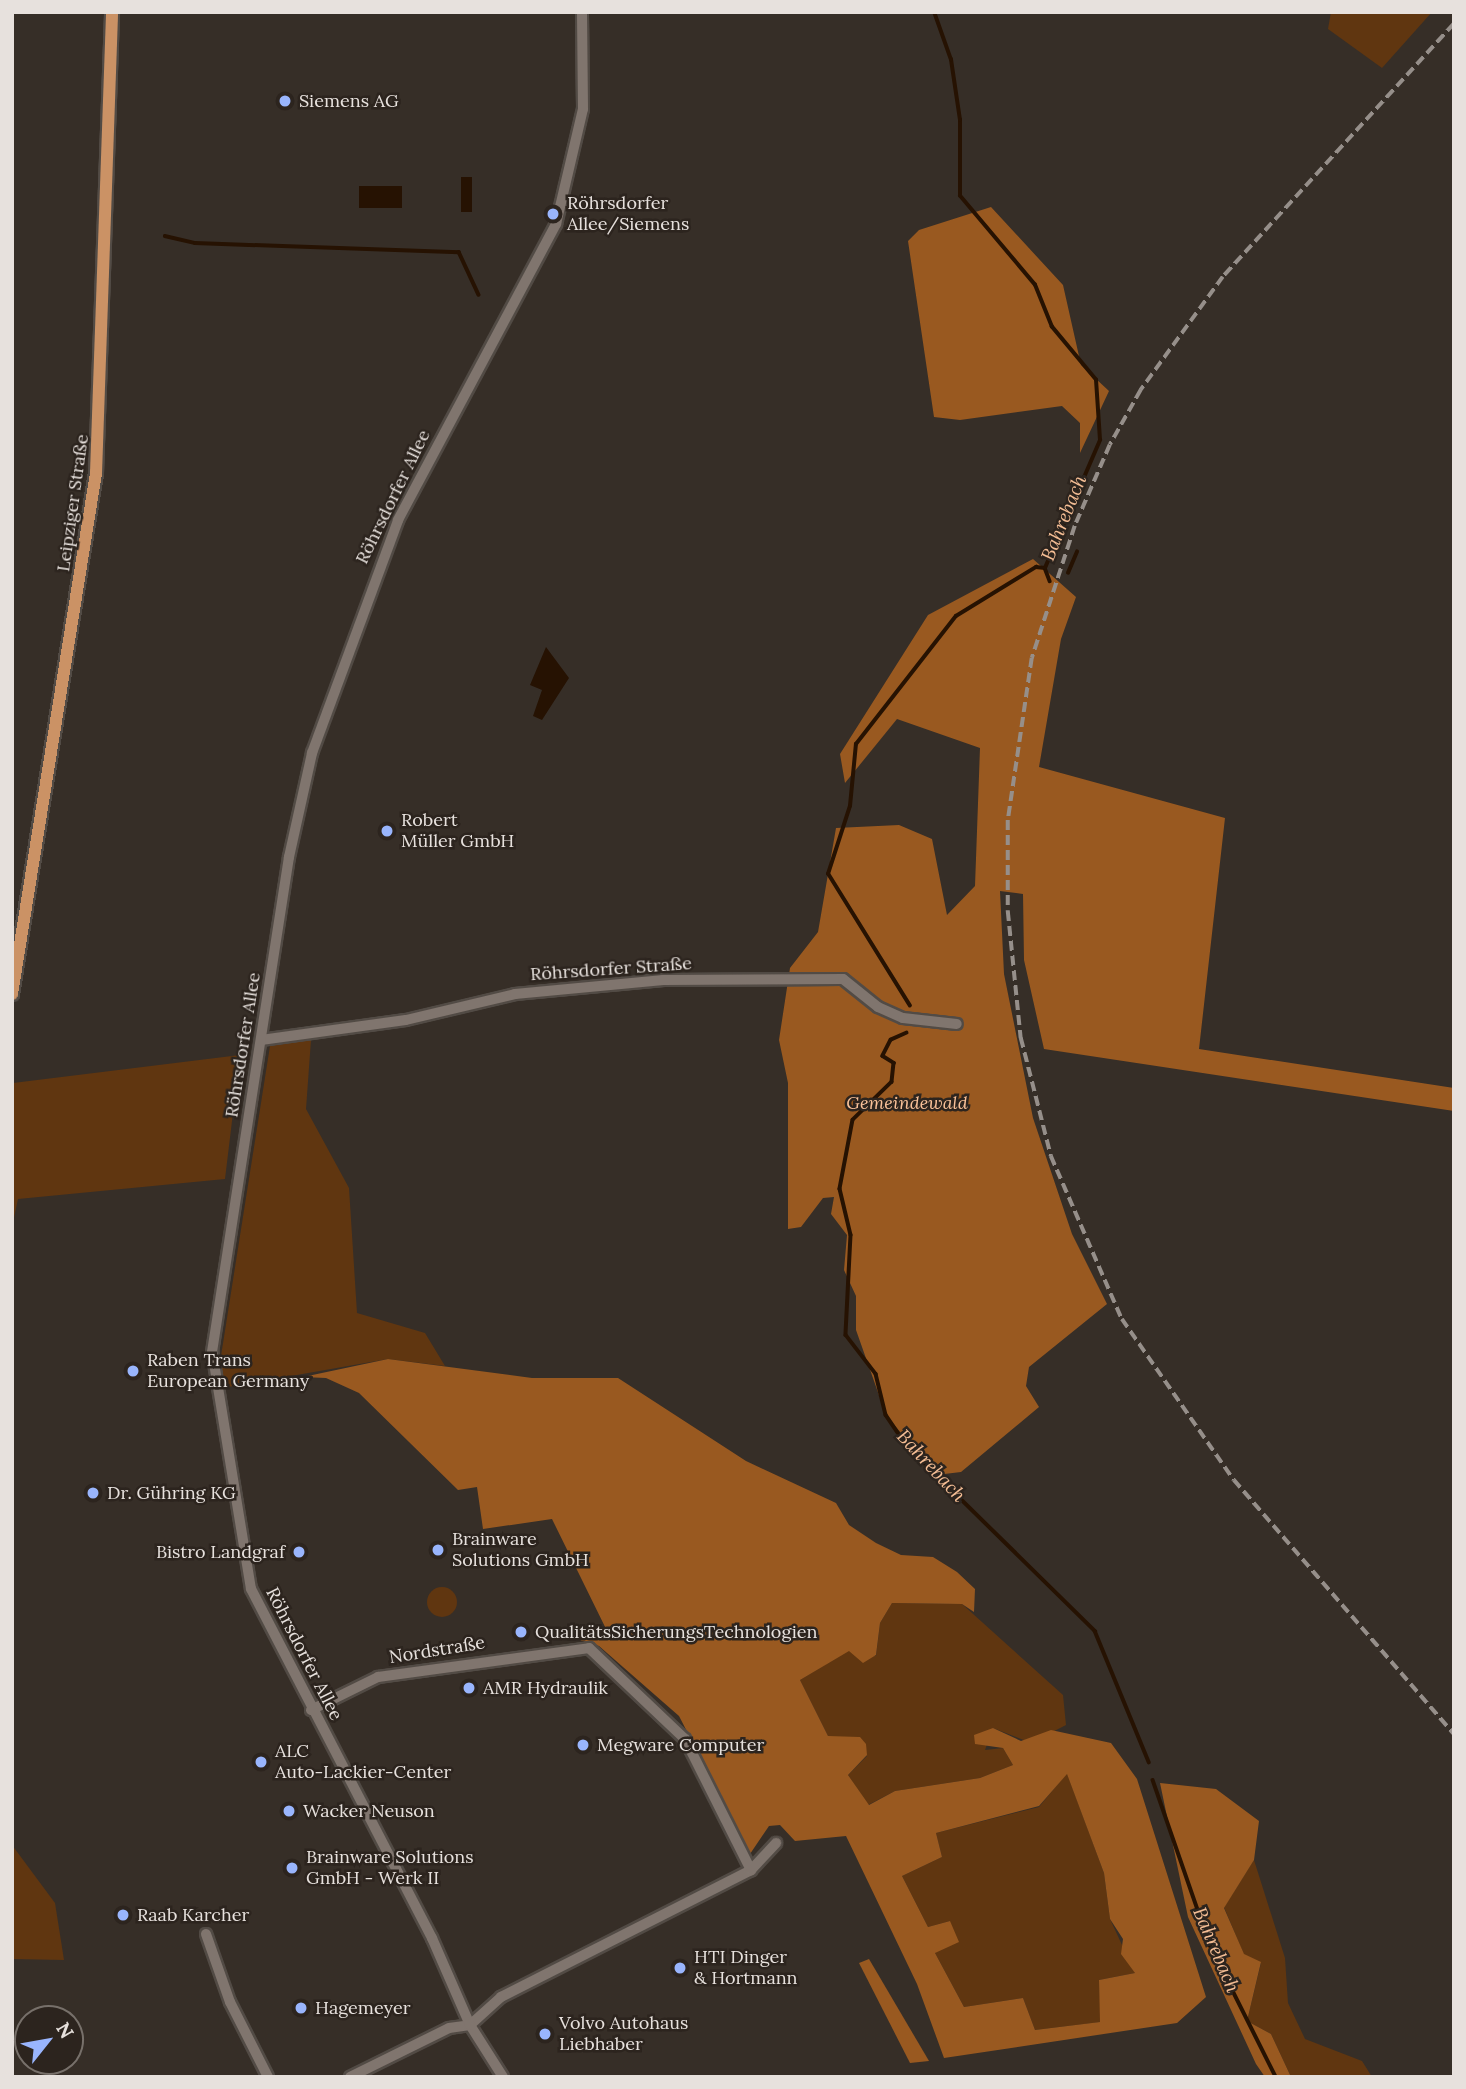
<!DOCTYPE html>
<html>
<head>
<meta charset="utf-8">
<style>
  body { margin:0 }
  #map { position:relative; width:1466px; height:2089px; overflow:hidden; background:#362e27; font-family:Lora,serif }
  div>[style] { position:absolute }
  .green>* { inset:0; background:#603610 }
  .round { border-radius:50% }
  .forest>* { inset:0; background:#995920 }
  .water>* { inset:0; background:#261202; transform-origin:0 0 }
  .stream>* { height:3.5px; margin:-1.75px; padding:0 1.75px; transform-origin:1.75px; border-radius:1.75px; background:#261202 }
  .roads { filter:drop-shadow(2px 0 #524b45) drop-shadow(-2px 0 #524b45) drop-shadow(0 2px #524b45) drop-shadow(0 -2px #524b45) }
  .minor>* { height:10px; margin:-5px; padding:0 5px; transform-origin:5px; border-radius:5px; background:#80756e }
  .major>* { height:12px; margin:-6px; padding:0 6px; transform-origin:6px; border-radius:6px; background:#cb9265 }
  .rail>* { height:3.5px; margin-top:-1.75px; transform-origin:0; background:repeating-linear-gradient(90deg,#968f8a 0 10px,transparent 0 15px) }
  .dots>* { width:19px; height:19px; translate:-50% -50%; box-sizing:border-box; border:4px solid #2c241e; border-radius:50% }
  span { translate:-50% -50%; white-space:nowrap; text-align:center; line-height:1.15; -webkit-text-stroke:5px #2c241e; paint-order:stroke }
  .poi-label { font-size:18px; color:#e7e1dd }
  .left { translate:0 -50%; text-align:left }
  .right { translate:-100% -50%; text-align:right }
  .street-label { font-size:18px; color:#e7e1dd }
  .park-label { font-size:18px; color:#fac299; font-style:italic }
  .water-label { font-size:19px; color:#f4bd94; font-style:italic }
  .frame { position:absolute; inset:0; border:14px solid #e7e1dd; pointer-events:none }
  .north { position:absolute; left:14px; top:2005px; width:70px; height:70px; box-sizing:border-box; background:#2c241e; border:2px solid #77706a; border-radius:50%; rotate:59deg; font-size:19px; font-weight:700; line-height:28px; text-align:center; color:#e7e1dd }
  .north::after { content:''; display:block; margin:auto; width:24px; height:32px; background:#99b5fd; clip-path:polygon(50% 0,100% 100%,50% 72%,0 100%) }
</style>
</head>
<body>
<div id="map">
  <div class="green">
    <div style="clip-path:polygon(1331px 12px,1432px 12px,1382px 68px,1328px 29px)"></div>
    <div style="clip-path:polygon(311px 1040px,306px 1109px,349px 1188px,357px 1313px,425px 1333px,445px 1366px,388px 1359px,222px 1388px,221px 1356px,270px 1046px)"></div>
    <div style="clip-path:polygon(240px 1055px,225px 1179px,18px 1199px,12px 1227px,13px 1083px)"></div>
    <div class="round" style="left:427px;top:1587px;width:30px;height:30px"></div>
    <div style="clip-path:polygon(892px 1603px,962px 1604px,1063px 1695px,1066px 1725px,1031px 1743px,993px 1728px,985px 1750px,1003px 1748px,1013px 1765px,980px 1778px,895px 1791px,868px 1805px,848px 1775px,867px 1756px,828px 1736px,800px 1680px,849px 1650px,876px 1656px,880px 1623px)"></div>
    <div style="clip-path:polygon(1067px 1773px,1104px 1873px,1110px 1919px,1135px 1973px,1099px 1980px,1101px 2022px,1035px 2030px,1023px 1998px,964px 2007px,935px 1953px,950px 1921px,928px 1927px,902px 1876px,942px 1857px,936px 1833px,1039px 1807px)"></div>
    <div style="clip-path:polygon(12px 1845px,55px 1903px,64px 1960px,12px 1959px)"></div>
    <div style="clip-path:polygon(1254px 1860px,1285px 1958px,1288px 2003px,1305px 2039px,1362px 2061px,1372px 2077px,1291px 2077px,1271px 2034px,1247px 2021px,1261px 1963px,1244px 1955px,1224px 1907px)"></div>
  </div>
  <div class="forest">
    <div style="clip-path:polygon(991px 207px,1063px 285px,1081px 365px,1109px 391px,1080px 453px,1080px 423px,1062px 406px,960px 420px,934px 417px,908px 241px,919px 230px)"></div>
    <div style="clip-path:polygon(1033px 559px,1076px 597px,1061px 639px,1039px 767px,1225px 818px,1199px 1049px,1454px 1088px,1454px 1111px,1044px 1049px,1024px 960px,1023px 894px,1000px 891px,1004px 974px,1033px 1118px,1072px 1234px,1107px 1304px,1029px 1367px,1026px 1386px,1039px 1407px,961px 1472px,936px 1475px,886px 1415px,856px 1330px,856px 1296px,844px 1270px,847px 1235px,831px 1214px,834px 1197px,823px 1198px,801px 1227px,788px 1229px,788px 1083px,779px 1040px,790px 968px,818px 932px,836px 828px,899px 825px,932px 839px,947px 915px,975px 886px,980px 748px,897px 719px,845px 783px,840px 754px,928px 615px)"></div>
    <div style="clip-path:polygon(evenodd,388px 1359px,532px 1378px,618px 1378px,746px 1461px,836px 1503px,849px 1525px,876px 1543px,901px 1555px,933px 1557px,957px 1572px,975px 1589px,974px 1612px,962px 1604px,892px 1603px,880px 1623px,876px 1655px,863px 1663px,849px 1651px,800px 1680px,828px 1736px,860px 1737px,866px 1744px,867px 1755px,848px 1775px,869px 1805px,895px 1791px,980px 1778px,1013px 1765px,1003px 1748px,975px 1744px,974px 1735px,993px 1728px,1021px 1741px,1051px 1730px,1111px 1743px,1137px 1779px,1206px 1997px,1177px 2023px,944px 2058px,917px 1984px,846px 1836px,795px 1841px,780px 1825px,769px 1826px,750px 1854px,679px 1716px,599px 1646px,580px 1640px,609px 1635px,552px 1519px,483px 1529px,477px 1487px,458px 1490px,359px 1393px,326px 1378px,303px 1377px,388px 1359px,1067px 1774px,1104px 1873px,1110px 1919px,1123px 1939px,1121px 1954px,1135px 1973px,1099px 1980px,1100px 2022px,1035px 2030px,1023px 1998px,964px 2007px,935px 1953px,959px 1942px,950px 1921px,928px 1927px,902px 1876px,942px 1857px,936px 1833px,1039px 1806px,1067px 1774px)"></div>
    <div style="clip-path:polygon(1160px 1783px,1216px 1789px,1259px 1821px,1254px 1860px,1224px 1908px,1244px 1954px,1261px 1962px,1247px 2021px,1271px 2034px,1291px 2077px,1265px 2077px,1256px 2064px,1188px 1917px)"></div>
    <div style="clip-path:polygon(869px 1959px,929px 2061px,910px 2063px,859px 1963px)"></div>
  </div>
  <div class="water">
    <div style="left:461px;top:177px;width:11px;height:35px"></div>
    <div style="left:359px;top:186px;width:43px;height:22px"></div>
    <div style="clip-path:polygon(546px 647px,569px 678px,542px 720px,533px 716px,542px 690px,530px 685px)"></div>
  </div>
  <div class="stream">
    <div style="left:165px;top:236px;width:31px;rotate:13deg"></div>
    <div style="left:195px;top:243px;width:264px;rotate:2deg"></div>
    <div style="left:459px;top:252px;width:47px;rotate:65.1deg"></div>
    <div style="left:1045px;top:568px;width:14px;rotate:69deg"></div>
    <div style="left:1068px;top:573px;width:23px;rotate:-67deg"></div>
    <div style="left:910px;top:1006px;width:155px;rotate:-121.8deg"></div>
    <div style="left:828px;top:874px;width:71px;rotate:-72.1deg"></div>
    <div style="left:850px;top:806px;width:62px;rotate:-84.5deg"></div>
    <div style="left:856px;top:744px;width:162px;rotate:-52deg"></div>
    <div style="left:956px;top:616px;width:94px;rotate:-31.5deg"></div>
    <div style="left:1036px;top:567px;width:9px;rotate:6deg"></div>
    <div style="left:1045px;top:568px;width:139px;rotate:-66.7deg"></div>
    <div style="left:1100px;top:440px;width:60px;rotate:-93.8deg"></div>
    <div style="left:1096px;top:380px;width:69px;rotate:-129.7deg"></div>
    <div style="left:1052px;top:327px;width:45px;rotate:-112deg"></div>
    <div style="left:1035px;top:285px;width:116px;rotate:-130.1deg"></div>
    <div style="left:960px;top:196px;width:76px;rotate:-90deg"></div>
    <div style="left:960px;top:120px;width:61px;rotate:-98.5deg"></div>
    <div style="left:951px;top:60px;width:51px;rotate:-109.5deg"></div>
    <div style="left:907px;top:1033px;width:17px;rotate:156deg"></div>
    <div style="left:891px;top:1040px;width:18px;rotate:117deg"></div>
    <div style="left:883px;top:1056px;width:13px;rotate:32deg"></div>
    <div style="left:894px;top:1063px;width:19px;rotate:96deg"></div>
    <div style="left:892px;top:1082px;width:54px;rotate:135.7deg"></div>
    <div style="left:853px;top:1120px;width:70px;rotate:100.7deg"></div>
    <div style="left:840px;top:1189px;width:47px;rotate:76.6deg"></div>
    <div style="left:851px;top:1235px;width:100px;rotate:92.9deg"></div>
    <div style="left:846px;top:1335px;width:49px;rotate:52.4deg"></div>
    <div style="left:876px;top:1374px;width:42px;rotate:76.3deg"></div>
    <div style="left:886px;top:1415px;width:37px;rotate:56deg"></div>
    <div style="left:907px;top:1446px;width:264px;rotate:44.5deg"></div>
    <div style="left:1095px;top:1631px;width:142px;rotate:67.6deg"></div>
    <div style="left:1153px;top:1780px;width:175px;rotate:70.9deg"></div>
    <div style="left:1210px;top:1945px;width:148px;rotate:63.4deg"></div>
  </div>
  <div class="roads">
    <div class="minor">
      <div style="left:261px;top:1040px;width:146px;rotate:-7.9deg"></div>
      <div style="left:406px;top:1020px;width:112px;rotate:-13.4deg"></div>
      <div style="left:515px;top:994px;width:149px;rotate:-5.4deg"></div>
      <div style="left:663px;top:980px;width:180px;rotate:-0.3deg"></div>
      <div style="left:843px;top:979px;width:45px;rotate:38.7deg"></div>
      <div style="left:878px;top:1007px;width:27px;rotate:24deg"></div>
      <div style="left:903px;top:1018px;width:54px;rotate:6.3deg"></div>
      <div style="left:311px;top:1710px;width:75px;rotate:-26.2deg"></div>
      <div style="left:378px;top:1677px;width:213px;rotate:-7.8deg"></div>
      <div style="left:589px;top:1648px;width:132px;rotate:43.5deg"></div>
      <div style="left:685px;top:1739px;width:147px;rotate:63.3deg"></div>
      <div style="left:206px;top:1934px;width:72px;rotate:70.6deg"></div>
      <div style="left:230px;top:2002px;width:84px;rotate:63.1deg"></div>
      <div style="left:350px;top:2077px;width:110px;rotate:-26.3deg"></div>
      <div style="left:449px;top:2028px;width:21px;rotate:-8deg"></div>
      <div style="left:470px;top:2025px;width:42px;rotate:-42.1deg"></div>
      <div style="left:501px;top:1997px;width:280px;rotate:-26.9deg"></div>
      <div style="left:751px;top:1870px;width:37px;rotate:-47deg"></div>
      <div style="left:503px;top:2077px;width:62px;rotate:-122.4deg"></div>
      <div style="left:470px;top:2025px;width:95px;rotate:-113.6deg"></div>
      <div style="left:432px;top:1938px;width:393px;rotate:-117.4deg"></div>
      <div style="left:251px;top:1589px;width:240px;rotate:-99.3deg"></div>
      <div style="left:212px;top:1352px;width:501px;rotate:-81.16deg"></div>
      <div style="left:289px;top:857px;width:107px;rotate:-77.5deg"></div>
      <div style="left:312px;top:753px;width:248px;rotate:-69.7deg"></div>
      <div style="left:398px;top:520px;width:336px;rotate:-61.9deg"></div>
      <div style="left:556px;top:224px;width:118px;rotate:-76.8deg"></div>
      <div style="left:583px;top:109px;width:97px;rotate:-90.6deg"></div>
    </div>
    <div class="major">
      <div style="left:12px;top:994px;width:528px;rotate:-80.84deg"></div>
      <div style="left:96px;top:473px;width:461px;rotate:-88deg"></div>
    </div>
  </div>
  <div class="rail">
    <div style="left:1454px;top:24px;width:343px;rotate:132.4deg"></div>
    <div style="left:1223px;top:277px;width:140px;rotate:126deg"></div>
    <div style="left:1141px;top:390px;width:63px;rotate:119.4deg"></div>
    <div style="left:1110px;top:445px;width:88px;rotate:113.4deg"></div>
    <div style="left:1075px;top:526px;width:139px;rotate:108deg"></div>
    <div style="left:1032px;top:658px;width:164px;rotate:98.4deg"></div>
    <div style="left:1008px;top:820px;width:91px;rotate:90deg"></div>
    <div style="left:1008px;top:911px;width:128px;rotate:84.2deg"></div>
    <div style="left:1021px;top:1038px;width:122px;rotate:75.7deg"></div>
    <div style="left:1051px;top:1156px;width:178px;rotate:66.5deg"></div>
    <div style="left:1122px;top:1319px;width:196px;rotate:55.2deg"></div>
    <div style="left:1234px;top:1480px;width:336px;rotate:49.1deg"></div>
  </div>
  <div class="dots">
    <div style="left:285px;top:101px;background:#99b5fd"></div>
    <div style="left:553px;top:214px;background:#99b5fd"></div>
    <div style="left:387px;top:831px;background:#99b5fd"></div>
    <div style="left:133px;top:1371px;background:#99b5fd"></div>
    <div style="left:93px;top:1493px;background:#99b5fd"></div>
    <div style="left:438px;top:1550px;background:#99b5fd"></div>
    <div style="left:299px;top:1552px;background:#99b5fd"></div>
    <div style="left:521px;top:1632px;background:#99b5fd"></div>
    <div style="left:469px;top:1688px;background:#99b5fd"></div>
    <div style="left:583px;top:1745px;background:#99b5fd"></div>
    <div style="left:261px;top:1762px;background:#99b5fd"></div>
    <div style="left:289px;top:1811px;background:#99b5fd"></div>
    <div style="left:292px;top:1868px;background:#99b5fd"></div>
    <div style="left:123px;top:1915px;background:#99b5fd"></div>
    <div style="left:680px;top:1968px;background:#99b5fd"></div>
    <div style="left:301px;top:2008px;background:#99b5fd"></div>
    <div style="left:545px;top:2034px;background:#99b5fd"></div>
  </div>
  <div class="poi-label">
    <span class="left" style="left:299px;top:101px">Siemens AG</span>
    <span class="left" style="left:567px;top:214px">Röhrsdorfer<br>Allee/Siemens</span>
    <span class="left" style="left:401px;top:831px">Robert<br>Müller GmbH</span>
    <span class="left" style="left:147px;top:1371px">Raben Trans<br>European Germany</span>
    <span class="left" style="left:107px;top:1493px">Dr. Gühring KG</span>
    <span class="left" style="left:452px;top:1550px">Brainware<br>Solutions GmbH</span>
    <span class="right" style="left:285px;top:1552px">Bistro Landgraf</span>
    <span class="left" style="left:535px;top:1632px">QualitätsSicherungsTechnologien</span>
    <span class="left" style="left:483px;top:1688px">AMR Hydraulik</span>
    <span class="left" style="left:597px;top:1745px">Megware Computer</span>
    <span class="left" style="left:275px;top:1762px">ALC<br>Auto-Lackier-Center</span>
    <span class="left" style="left:303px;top:1811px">Wacker Neuson</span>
    <span class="left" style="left:306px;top:1868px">Brainware Solutions<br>GmbH - Werk II</span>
    <span class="left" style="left:137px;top:1915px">Raab Karcher</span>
    <span class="left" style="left:694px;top:1968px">HTI Dinger<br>&amp; Hortmann</span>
    <span class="left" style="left:315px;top:2008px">Hagemeyer</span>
    <span class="left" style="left:559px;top:2034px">Volvo Autohaus<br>Liebhaber</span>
  </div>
  <div class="street-label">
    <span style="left:393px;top:497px;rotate:-64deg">Röhrsdorfer Allee</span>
    <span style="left:73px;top:503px;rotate:-82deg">Leipziger Straße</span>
    <span style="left:611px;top:969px;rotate:-4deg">Röhrsdorfer Straße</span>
    <span style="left:243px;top:1045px;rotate:-81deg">Röhrsdorfer Allee</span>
    <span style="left:437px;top:1650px;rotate:-9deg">Nordstraße</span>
    <span style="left:304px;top:1654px;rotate:63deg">Röhrsdorfer Allee</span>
  </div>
  <div class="park-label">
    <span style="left:907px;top:1103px">Gemeindewald</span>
  </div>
  <div class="water-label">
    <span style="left:1064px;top:518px;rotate:-68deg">Bahrebach</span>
    <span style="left:931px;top:1466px;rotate:47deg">Bahrebach</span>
    <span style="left:1216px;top:1950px;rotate:67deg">Bahrebach</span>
  </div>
  <div class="frame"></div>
  <div class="north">N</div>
</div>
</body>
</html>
